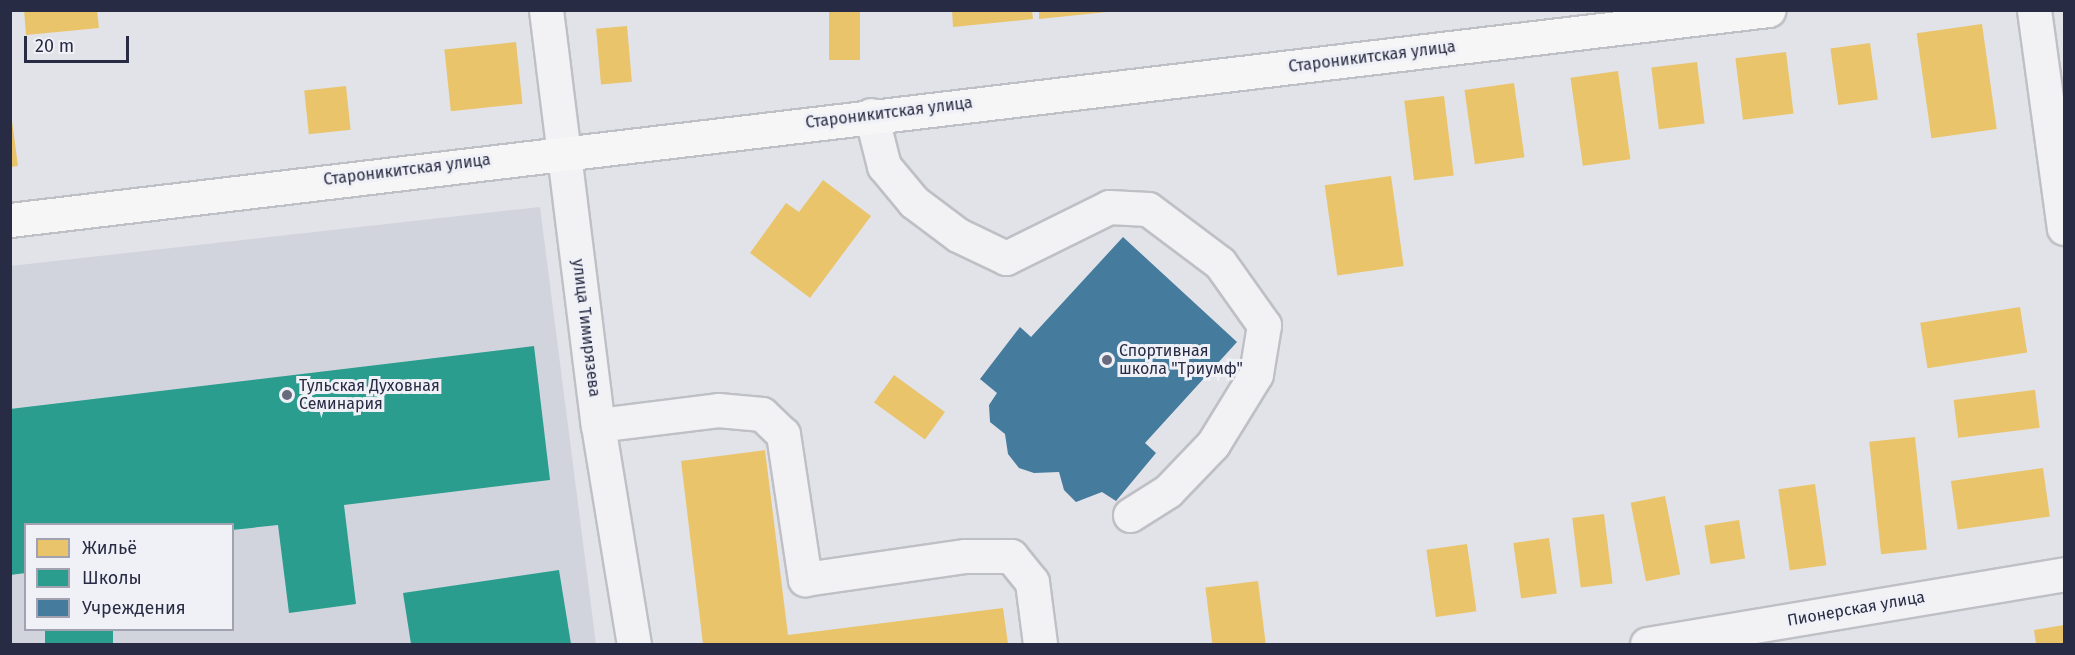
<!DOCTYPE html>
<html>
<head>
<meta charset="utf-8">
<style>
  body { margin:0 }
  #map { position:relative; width:2075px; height:655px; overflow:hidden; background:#e2e3e8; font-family:"Fira Sans",sans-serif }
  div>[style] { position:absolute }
  .built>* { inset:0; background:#d2d4dd }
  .homes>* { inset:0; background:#e9c46a; transform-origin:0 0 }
  .schools>* { inset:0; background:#2a9d8f; transform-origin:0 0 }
  .public>* { inset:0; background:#457b9d }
  .roads { filter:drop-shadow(2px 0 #bfc0c6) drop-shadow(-2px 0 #bfc0c6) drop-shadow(0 2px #bfc0c6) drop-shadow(0 -2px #bfc0c6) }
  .minor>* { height:33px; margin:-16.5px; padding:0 16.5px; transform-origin:16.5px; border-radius:16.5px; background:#f2f2f4 }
  .major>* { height:33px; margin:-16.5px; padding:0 16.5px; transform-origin:16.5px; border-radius:16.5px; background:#f6f6f7 }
  .dots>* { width:16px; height:16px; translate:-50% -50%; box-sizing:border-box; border:3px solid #f0f1f7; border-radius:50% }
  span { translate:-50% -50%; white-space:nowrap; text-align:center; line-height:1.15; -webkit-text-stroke:6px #f0f1f7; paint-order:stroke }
  .street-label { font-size:16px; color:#272b43 }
  .poi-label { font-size:16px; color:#272b43 }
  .left { translate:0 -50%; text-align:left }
  .frame { position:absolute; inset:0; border:12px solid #272b43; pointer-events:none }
  .legend { position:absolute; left:24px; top:523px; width:210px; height:108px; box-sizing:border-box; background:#f0f1f7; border:2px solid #a0a2af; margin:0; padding:8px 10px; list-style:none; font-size:18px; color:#272b43 }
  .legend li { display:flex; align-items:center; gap:12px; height:30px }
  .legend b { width:30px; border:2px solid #a0a2af }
  .scale { position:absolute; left:24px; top:36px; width:105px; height:27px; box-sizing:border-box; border:3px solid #272b43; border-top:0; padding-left:8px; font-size:18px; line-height:21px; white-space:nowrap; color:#272b43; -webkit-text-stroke:4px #f0f1f7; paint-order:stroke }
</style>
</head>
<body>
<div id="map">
  <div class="built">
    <div style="clip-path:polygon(evenodd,540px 207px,596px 644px,11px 644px,10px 266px,540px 207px,26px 524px,232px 524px,232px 630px,26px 630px,26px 524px)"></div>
  </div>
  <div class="homes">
    <div style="clip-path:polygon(24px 10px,97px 10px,99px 28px,26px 35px)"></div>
    <div style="left:829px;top:10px;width:31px;height:50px"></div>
    <div style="clip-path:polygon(952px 10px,1032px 10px,1033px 19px,953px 27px)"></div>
    <div style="clip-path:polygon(1039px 10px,1107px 10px,1107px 12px,1039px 19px)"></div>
    <div style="left:1982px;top:24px;width:106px;height:66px;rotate:82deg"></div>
    <div style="left:627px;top:26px;width:56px;height:31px;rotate:85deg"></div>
    <div style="left:516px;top:42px;width:62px;height:72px;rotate:84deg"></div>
    <div style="left:1870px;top:43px;width:57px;height:40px;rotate:82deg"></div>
    <div style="left:1786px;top:52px;width:62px;height:51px;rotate:83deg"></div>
    <div style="left:1697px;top:62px;width:62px;height:46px;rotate:83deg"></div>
    <div style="left:1618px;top:71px;width:89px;height:48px;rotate:82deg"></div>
    <div style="left:1514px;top:83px;width:75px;height:50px;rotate:82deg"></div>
    <div style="left:346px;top:86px;width:44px;height:42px;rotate:84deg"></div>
    <div style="left:1444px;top:96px;width:80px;height:40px;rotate:83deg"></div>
    <div style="clip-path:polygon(10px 106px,18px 166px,10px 167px)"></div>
    <div style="left:1391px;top:176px;width:91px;height:67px;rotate:82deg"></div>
    <div style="clip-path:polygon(823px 180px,871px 216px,810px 298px,750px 253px,786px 203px,799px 212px)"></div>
    <div style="left:2020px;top:307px;width:46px;height:101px;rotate:81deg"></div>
    <div style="left:894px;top:375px;width:63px;height:34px;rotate:36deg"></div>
    <div style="left:2035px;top:390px;width:38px;height:82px;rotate:83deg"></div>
    <div style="left:1915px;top:437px;width:113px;height:46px;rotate:84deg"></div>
    <div style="clip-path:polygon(765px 450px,788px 635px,1003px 608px,1008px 644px,703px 644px,681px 461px)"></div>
    <div style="left:2043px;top:468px;width:49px;height:93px;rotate:82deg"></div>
    <div style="left:1815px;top:484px;width:82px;height:37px;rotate:82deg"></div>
    <div style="left:1665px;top:496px;width:80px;height:35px;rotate:79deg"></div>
    <div style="left:1604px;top:514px;width:70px;height:32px;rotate:83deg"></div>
    <div style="left:1739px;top:520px;width:39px;height:35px;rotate:81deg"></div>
    <div style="left:1549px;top:538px;width:56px;height:36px;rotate:82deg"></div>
    <div style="left:1467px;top:544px;width:68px;height:41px;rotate:82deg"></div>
    <div style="left:1258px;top:581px;width:64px;height:53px;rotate:83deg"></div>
    <div style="clip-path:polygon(2064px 625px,2064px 644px,2036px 644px,2034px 630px)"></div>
  </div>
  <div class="schools">
    <div style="clip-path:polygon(534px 346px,550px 480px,344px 505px,356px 604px,289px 613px,278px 525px,232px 530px,232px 524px,26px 524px,26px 573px,10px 575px,10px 409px)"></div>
    <div style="clip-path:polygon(559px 570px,571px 644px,411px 644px,403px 593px)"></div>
    <div style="left:45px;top:630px;width:68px;height:14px"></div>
  </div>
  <div class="public">
    <div style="clip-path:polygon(1123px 237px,1237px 342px,1145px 443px,1156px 453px,1116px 501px,1102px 492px,1076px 502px,1064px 490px,1059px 472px,1034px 473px,1019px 468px,1008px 454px,1005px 434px,990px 422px,989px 405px,997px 393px,980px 379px,1020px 327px,1031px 337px)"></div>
  </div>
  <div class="roads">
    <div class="minor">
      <div style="left:546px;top:10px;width:418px;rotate:82.9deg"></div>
      <div style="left:598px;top:425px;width:222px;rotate:80.7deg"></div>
      <div style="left:2034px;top:10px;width:220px;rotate:82.2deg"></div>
      <div style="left:871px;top:115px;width:53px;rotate:75.7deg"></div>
      <div style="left:884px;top:166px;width:47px;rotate:50.2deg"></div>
      <div style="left:914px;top:202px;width:55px;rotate:36.9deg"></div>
      <div style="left:958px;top:235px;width:53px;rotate:25.6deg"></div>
      <div style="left:1006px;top:258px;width:115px;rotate:-26.3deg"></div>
      <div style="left:1109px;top:207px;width:39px;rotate:3deg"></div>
      <div style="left:1148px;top:209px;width:90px;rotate:36.9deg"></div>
      <div style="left:1220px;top:263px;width:76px;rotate:54.6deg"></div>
      <div style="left:1264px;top:325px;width:50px;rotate:99.3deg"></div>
      <div style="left:1256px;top:374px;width:82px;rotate:121.6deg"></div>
      <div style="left:1213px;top:444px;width:65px;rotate:133.8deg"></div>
      <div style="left:1168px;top:491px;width:45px;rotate:147.7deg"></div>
      <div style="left:598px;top:425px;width:121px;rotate:-7.1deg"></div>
      <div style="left:718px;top:410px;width:44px;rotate:5.2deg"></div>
      <div style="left:762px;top:414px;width:29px;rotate:44deg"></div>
      <div style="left:783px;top:434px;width:147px;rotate:81.4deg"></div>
      <div style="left:805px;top:579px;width:162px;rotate:-8.2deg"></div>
      <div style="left:965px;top:556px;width:46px"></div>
      <div style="left:1011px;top:556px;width:33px;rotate:51deg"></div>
      <div style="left:1032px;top:582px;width:63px;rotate:82.6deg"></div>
      <div style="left:1647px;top:644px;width:423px;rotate:-9.5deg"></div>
    </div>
    <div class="major">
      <div style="left:10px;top:220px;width:1771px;rotate:-6.81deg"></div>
    </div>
  </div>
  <div class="dots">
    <div style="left:1107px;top:360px;background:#686b7d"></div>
    <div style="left:287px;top:395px;background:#686b7d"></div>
  </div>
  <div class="street-label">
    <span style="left:1372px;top:57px;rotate:-7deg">Староникитская улица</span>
    <span style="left:889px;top:113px;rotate:-7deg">Староникитская улица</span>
    <span style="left:407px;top:170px;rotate:-7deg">Староникитская улица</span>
    <span style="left:586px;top:328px;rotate:83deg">улица Тимирязева</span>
    <span style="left:1856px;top:609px;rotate:-10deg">Пионерская улица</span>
  </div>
  <div class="poi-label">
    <span class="left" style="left:1119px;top:360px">Спортивная<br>школа "Триумф"</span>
    <span class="left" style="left:299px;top:395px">Тульская Духовная<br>Семинария</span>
  </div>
  <div class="frame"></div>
  <ul class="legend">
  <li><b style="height:16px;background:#e9c46a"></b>Жильё</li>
  <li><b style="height:16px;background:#2a9d8f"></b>Школы</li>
  <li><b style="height:16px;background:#457b9d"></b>Учреждения</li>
  </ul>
  <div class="scale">20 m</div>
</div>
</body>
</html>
